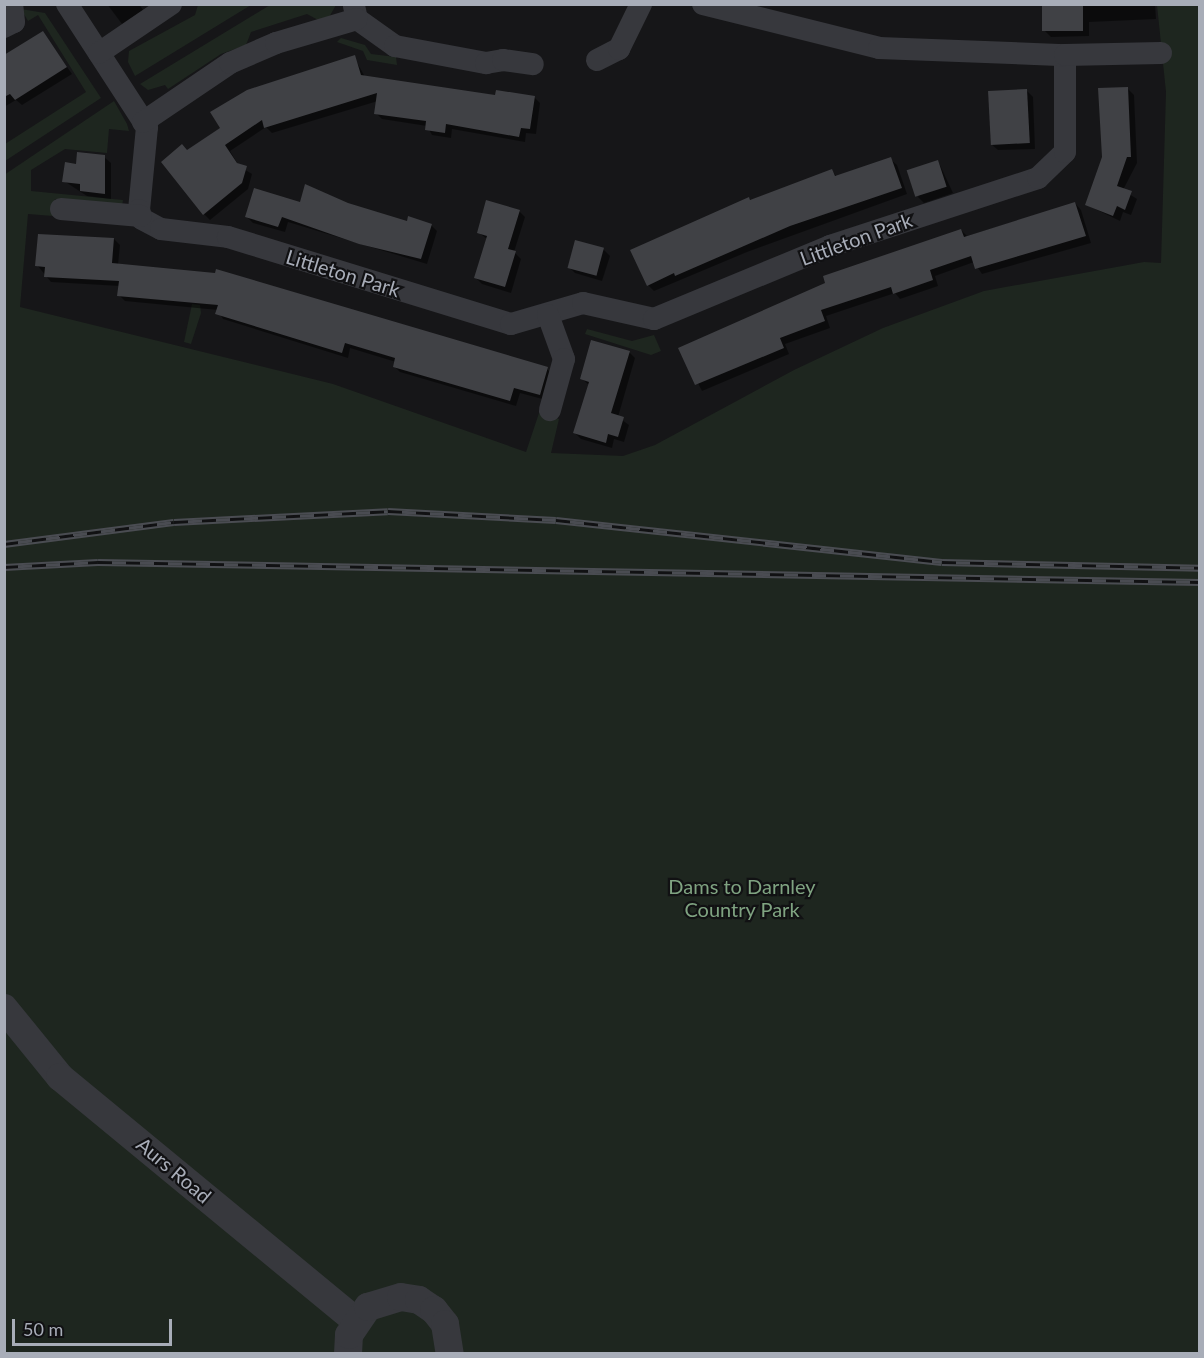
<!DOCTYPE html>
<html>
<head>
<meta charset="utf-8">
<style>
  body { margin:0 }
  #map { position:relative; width:1204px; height:1358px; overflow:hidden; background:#161618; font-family:Lato,sans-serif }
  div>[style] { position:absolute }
  .green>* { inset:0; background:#1e261f }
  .shadow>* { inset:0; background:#0007 }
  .building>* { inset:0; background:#404145; transform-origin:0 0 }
  .minor>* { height:22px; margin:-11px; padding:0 11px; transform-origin:11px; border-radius:11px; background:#37383d }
  .tertiary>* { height:28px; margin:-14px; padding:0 14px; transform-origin:14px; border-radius:14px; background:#37383d }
  .rail>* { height:7px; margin-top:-3.5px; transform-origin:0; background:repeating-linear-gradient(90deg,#111113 0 14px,#4a4c52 0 28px); box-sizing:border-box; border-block:2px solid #4a4c52 }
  span { translate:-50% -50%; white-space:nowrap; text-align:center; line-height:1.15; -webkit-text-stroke:4.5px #111113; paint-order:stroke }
  .street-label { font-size:20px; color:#a8adb8 }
  .park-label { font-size:20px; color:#7fa381 }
  .frame { position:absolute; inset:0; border:6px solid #a8adb8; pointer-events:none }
  .scale { position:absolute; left:12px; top:1319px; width:160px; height:27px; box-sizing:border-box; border:3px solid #a8adb8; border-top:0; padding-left:8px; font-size:18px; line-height:21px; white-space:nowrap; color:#a8adb8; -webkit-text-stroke:4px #111113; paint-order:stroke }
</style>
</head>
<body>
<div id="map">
  <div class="green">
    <div style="clip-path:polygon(198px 5px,251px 5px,135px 76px,128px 62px,129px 51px,195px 15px)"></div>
    <div style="clip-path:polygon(270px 5px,336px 5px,328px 19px,320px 21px,307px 14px,251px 32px,246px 45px,221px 54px,168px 89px,165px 85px,148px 90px,140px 84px)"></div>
    <div style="clip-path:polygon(1157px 5px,1199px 5px,1199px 1353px,5px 1353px,4px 175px,114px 101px,127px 124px,129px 131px,109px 129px,107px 153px,65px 149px,31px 170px,31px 191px,123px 200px,122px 206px,55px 199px,53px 216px,28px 214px,20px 307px,333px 384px,526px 452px,539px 413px,559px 419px,551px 453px,623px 456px,655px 445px,794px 370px,883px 328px,984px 291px,1144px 262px,1161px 263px,1166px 92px)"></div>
    <div style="clip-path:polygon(21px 9px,45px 13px,101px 98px,5px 161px,5px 144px,86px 92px,38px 15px,28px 21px)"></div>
    <div style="clip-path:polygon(341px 38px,365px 45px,371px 54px,396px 57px,397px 65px,367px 60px,363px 51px,337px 42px)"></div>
    <div style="clip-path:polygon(192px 304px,200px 305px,201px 313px,191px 344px,184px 342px)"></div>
    <div style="clip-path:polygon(587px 329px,632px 341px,654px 335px,661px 351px,651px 355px,585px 334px)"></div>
  </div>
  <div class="shadow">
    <div style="clip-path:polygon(107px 4px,139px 4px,143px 10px,122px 24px)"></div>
    <div style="clip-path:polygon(1044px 4px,1155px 4px,1156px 19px,1089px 22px,1089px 36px,1051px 37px,1045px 31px)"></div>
    <div style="clip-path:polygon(43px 33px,72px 74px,22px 105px,16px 100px,4px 107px,4px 58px)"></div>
    <div style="clip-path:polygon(354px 57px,365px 77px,497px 96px,534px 97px,540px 103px,536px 134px,526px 133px,525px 142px,452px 129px,451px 138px,432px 135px,427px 126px,382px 119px,376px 113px,378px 101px,272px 133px,266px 127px,230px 151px,239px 166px,252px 174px,248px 189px,210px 220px,204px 214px,188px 152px)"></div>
    <div style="clip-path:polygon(1128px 89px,1134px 95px,1137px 163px,1123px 190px,1137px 199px,1131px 215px,1123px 212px,1120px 221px,1087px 205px)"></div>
    <div style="clip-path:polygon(1027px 91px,1033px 97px,1035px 149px,998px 150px,991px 144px)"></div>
    <div style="clip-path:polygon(104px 157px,111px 163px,111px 199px,87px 196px,64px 181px)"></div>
    <div style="clip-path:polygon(890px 159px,897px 165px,907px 194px,747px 252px,654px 291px,648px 285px,749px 198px,752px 201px,832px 171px,837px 177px)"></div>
    <div style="clip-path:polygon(938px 161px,953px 193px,924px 203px,918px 197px)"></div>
    <div style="clip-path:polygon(1075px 203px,1081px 210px,1091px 243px,982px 274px,974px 262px,935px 276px,938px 286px,900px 299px,895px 293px,826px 316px,830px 328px,785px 344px,789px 354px,702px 391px,680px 348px,961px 230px,967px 236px)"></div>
    <div style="clip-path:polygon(301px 204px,348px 205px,408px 223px,431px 225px,437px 231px,427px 264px,288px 222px,285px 232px,253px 223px,247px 217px)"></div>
    <div style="clip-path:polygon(519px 211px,525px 217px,514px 252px,521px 259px,511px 293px,482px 284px,476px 278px,487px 239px,478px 232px)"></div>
    <div style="clip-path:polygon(114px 239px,120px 245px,118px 265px,547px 369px,553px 375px,546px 400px,520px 393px,516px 406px,400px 372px,394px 366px,396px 362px,350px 348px,348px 358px,223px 319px,218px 310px,125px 301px,119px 295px,120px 286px,51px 282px,37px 265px)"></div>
    <div style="clip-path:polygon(576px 242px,604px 250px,610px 256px,602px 281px,575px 273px,569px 267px)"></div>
    <div style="clip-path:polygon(629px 352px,635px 358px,618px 417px,629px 425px,624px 442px,614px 439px,612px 448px,581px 439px,575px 433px,589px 385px,581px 378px)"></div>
  </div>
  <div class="building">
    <div style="left:1042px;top:4px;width:41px;height:27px"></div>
    <div style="clip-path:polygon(43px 31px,67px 67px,15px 100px,10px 94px,4px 97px,4px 55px)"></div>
    <div style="clip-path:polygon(355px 55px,361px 75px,495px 95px,496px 90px,535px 96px,530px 129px,521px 128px,519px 137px,446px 124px,445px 133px,425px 130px,426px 121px,374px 114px,377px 93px,264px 128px,262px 120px,225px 145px,237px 163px,247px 166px,242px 183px,203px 215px,161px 162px,182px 144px,187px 150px,220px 128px,210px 112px,247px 90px)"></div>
    <div style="clip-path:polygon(1128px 87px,1131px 157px,1127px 157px,1117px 186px,1132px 191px,1125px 210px,1117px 206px,1113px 216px,1085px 205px,1102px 157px,1098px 88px)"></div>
    <div style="left:1027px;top:89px;width:54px;height:39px;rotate:87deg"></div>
    <div style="clip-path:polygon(77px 152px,105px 155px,105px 194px,80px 191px,80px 184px,62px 182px,65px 162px,76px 164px)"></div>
    <div style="clip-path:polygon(891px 157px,902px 188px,790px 226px,675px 276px,674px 273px,647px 286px,630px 250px,749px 197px,750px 200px,832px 169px,835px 176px)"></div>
    <div style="left:938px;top:160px;width:28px;height:33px;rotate:72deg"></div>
    <div style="clip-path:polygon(305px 184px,348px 203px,407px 221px,408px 216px,432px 224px,421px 259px,359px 244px,282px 217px,278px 227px,245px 217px,254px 188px,300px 202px)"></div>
    <div style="clip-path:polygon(486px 200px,520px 210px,508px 249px,516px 251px,505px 287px,474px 278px,487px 236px,477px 233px)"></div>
    <div style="clip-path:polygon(1075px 202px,1086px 236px,975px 269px,971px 256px,930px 270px,933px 280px,893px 294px,891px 287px,821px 310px,825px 321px,780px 338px,784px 348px,695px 385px,678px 348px,825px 283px,823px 276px,961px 229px,964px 237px)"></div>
    <div style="clip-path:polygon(38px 234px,114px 238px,112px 263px,215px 273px,216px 269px,548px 367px,540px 395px,514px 388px,510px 401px,393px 367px,395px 358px,345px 343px,342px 353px,215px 314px,218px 305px,117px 296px,119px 281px,44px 277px,45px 267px,35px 266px)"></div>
    <div style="left:575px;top:240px;width:30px;height:29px;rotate:15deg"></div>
    <div style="clip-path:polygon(591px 340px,630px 351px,611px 413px,624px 417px,618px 437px,608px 434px,606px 443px,573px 433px,589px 382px,580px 379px)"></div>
  </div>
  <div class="minor">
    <div style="left:67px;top:4px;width:147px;rotate:57deg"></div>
    <div style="left:147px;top:127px;width:83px;rotate:95.5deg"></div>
    <div style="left:139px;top:210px;width:9px;rotate:72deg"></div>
    <div style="left:142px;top:219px;width:21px;rotate:28deg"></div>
    <div style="left:161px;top:229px;width:67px;rotate:6.8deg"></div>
    <div style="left:228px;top:237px;width:296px;rotate:17.1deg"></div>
    <div style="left:511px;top:324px;width:75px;rotate:-16.3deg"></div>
    <div style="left:583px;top:303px;width:73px;rotate:12.7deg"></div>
    <div style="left:654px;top:319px;width:191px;rotate:-22.5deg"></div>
    <div style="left:830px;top:246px;width:219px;rotate:-18.1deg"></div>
    <div style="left:1038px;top:178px;width:37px;rotate:-44deg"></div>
    <div style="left:1065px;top:152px;width:97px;rotate:-90deg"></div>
    <div style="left:703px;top:4px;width:181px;rotate:14deg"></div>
    <div style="left:879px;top:48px;width:186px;rotate:2.2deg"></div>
    <div style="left:1065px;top:55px;width:96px;rotate:-1.2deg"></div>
    <div style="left:354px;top:6px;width:13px;rotate:77deg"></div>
    <div style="left:357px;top:19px;width:47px;rotate:35.4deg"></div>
    <div style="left:395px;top:46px;width:93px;rotate:10.6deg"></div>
    <div style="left:486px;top:63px;width:17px;rotate:-10deg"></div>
    <div style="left:503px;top:60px;width:30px;rotate:8deg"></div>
    <div style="left:4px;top:27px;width:11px;rotate:-27deg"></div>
    <div style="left:14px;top:22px;width:18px;rotate:-96deg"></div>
    <div style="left:99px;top:53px;width:87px;rotate:-34.2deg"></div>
    <div style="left:597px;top:60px;width:25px;rotate:-27deg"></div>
    <div style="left:619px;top:49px;width:50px;rotate:-63.9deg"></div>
    <div style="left:143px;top:122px;width:105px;rotate:-34.1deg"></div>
    <div style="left:230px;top:63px;width:50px;rotate:-23.5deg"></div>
    <div style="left:276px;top:43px;width:84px;rotate:-16.5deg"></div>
    <div style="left:61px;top:209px;width:80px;rotate:5deg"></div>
    <div style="left:548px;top:315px;width:47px;rotate:70deg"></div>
    <div style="left:564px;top:359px;width:53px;rotate:105.4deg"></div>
  </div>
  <div class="tertiary">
    <div style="left:4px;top:1008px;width:89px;rotate:50.9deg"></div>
    <div style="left:60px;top:1077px;width:384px;rotate:39.5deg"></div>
    <div style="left:348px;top:1354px;width:19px;rotate:-87deg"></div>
    <div style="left:349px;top:1335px;width:34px;rotate:-56deg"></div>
    <div style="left:368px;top:1307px;width:34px;rotate:-17deg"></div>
    <div style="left:401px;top:1297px;width:18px;rotate:9deg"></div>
    <div style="left:419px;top:1300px;width:18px;rotate:34deg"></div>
    <div style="left:434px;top:1310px;width:18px;rotate:52deg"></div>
    <div style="left:445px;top:1324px;width:30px;rotate:81deg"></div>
  </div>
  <div class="rail">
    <div style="left:4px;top:544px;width:171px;rotate:-7.4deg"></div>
    <div style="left:174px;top:522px;width:214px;rotate:-2.9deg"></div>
    <div style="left:388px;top:511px;width:168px;rotate:3.1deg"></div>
    <div style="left:556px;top:520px;width:388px;rotate:6.2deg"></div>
    <div style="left:942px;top:562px;width:258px;rotate:1.3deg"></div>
    <div style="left:4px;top:567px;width:94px;rotate:-3deg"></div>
    <div style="left:98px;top:562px;width:1102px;rotate:1.04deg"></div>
  </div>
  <div class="street-label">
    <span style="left:856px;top:239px;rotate:-20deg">Littleton Park</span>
    <span style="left:343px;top:273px;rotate:17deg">Littleton Park</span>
    <span style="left:174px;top:1170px;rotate:40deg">Aurs Road</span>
  </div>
  <div class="park-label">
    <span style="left:742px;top:898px">Dams to Darnley<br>Country Park</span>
  </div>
  <div class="frame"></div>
  <div class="scale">50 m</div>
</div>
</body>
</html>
